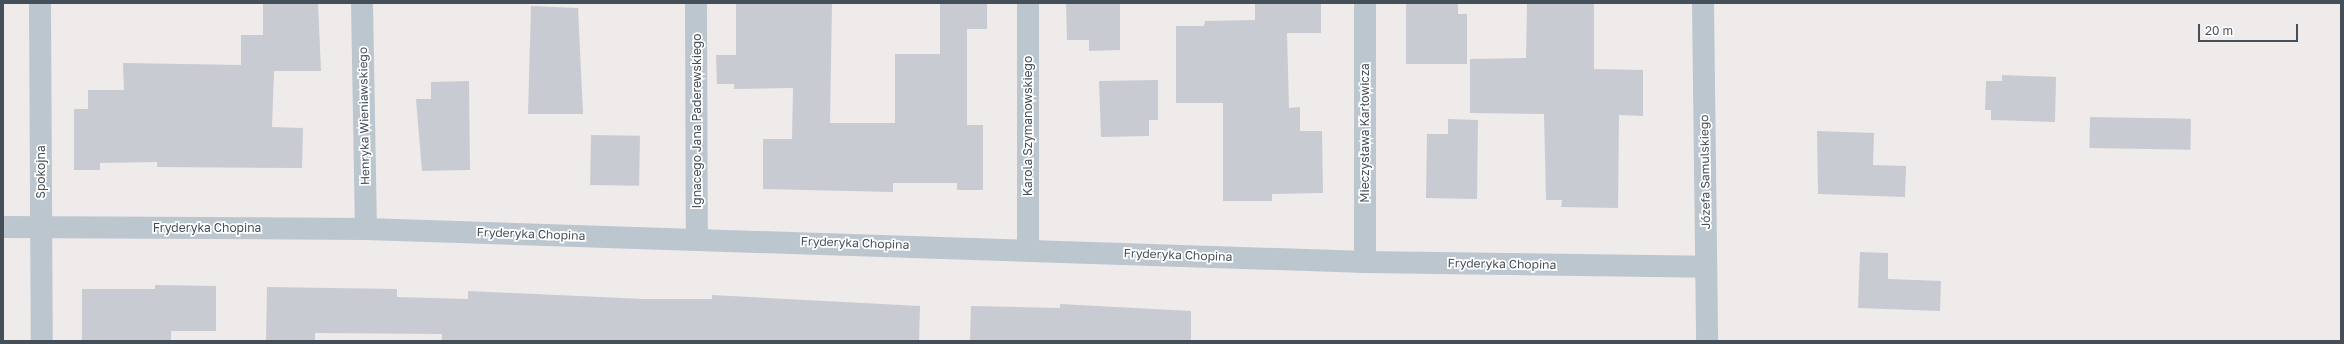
<!DOCTYPE html>
<html>
<head>
<meta charset="utf-8">
<style>
  body { margin:0 }
  #map { position:relative; width:2344px; height:344px; overflow:hidden; background:#efebeb; font-family:"Golos Text",sans-serif }
  div>[style] { position:absolute }
  .building>* { inset:0; background:#c8cbd1; transform-origin:0 0 }
  .street>* { height:22px; margin:-11px; padding:0 11px; transform-origin:11px; border-radius:11px; background:#bcc6cf }
  span { translate:-50% -50%; white-space:nowrap; text-align:center; line-height:1.15; -webkit-text-stroke:3.5px #fff; paint-order:stroke }
  .street-label { font-size:12px; color:#444f59 }
  .frame { position:absolute; inset:0; border:4px solid #444f59; pointer-events:none }
  .scale { position:absolute; left:2198px; top:24px; width:100px; height:18px; box-sizing:border-box; border:2px solid #444f59; border-top:0; padding-left:5px; font-size:12px; line-height:14px; white-space:nowrap; color:#444f59; -webkit-text-stroke:3px #fff; paint-order:stroke }
</style>
</head>
<body>
<div id="map">
  <div class="building">
    <div style="clip-path:polygon(318px 3px,321px 71px,274px 71px,272px 127px,303px 128px,302px 168px,157px 167px,157px 162px,100px 163px,100px 170px,74px 170px,74px 109px,88px 109px,88px 90px,124px 90px,123px 63px,241px 65px,241px 35px,263px 35px,263px 4px)"></div>
    <div style="clip-path:polygon(736px 3px,832px 3px,830px 123px,895px 123px,895px 54px,940px 54px,940px 3px,987px 3px,987px 29px,967px 29px,967px 125px,983px 125px,983px 190px,957px 190px,957px 183px,893px 183px,893px 192px,763px 189px,763px 139px,792px 139px,793px 88px,734px 89px,734px 84px,717px 84px,716px 55px,736px 55px)"></div>
    <div style="clip-path:polygon(1066px 3px,1120px 3px,1120px 50px,1089px 51px,1089px 40px,1067px 40px)"></div>
    <div style="clip-path:polygon(1255px 3px,1321px 3px,1321px 33px,1287px 33px,1289px 108px,1300px 107px,1300px 131px,1322px 131px,1323px 193px,1272px 194px,1272px 201px,1223px 201px,1223px 103px,1176px 103px,1176px 26px,1204px 26px,1205px 21px,1255px 20px)"></div>
    <div style="clip-path:polygon(1406px 3px,1458px 3px,1458px 14px,1467px 14px,1467px 64px,1406px 64px)"></div>
    <div style="clip-path:polygon(1527px 3px,1594px 3px,1594px 69px,1643px 70px,1643px 116px,1619px 115px,1618px 208px,1561px 207px,1562px 200px,1546px 200px,1544px 114px,1470px 113px,1470px 59px,1526px 58px)"></div>
    <div style="clip-path:polygon(531px 6px,578px 8px,583px 114px,528px 114px)"></div>
    <div style="clip-path:polygon(2002px 75px,2056px 77px,2055px 122px,1991px 120px,1991px 110px,1985px 110px,1986px 81px,2002px 81px)"></div>
    <div style="clip-path:polygon(1158px 80px,1158px 120px,1149px 120px,1149px 136px,1101px 137px,1099px 81px)"></div>
    <div style="clip-path:polygon(469px 81px,470px 170px,422px 171px,416px 99px,431px 99px,431px 82px)"></div>
    <div style="left:2090px;top:117px;width:101px;height:31px;rotate:1deg"></div>
    <div style="clip-path:polygon(1448px 119px,1478px 120px,1477px 199px,1426px 198px,1427px 134px,1448px 134px)"></div>
    <div style="clip-path:polygon(1817px 131px,1874px 133px,1873px 165px,1906px 166px,1905px 197px,1818px 194px)"></div>
    <div style="left:591px;top:135px;width:49px;height:50px;rotate:1deg"></div>
    <div style="clip-path:polygon(1860px 252px,1888px 253px,1888px 279px,1941px 281px,1940px 311px,1858px 308px)"></div>
    <div style="clip-path:polygon(155px 285px,216px 286px,216px 331px,171px 331px,171px 341px,82px 341px,82px 289px,155px 289px)"></div>
    <div style="clip-path:polygon(267px 287px,397px 289px,397px 297px,468px 299px,468px 291px,644px 299px,712px 299px,712px 295px,920px 306px,919px 341px,442px 341px,442px 334px,315px 333px,315px 341px,266px 341px)"></div>
    <div style="clip-path:polygon(1060px 304px,1191px 311px,1191px 341px,970px 341px,971px 306px,1060px 308px)"></div>
  </div>
  <div class="street">
    <div style="left:40px;top:3px;width:338px;rotate:89.7deg"></div>
    <div style="left:362px;top:3px;width:226px;rotate:89deg"></div>
    <div style="left:696px;top:3px;width:235px;rotate:89.8deg"></div>
    <div style="left:1028px;top:3px;width:246px;rotate:90deg"></div>
    <div style="left:1703px;top:3px;width:338px;rotate:89.3deg"></div>
    <div style="left:3px;top:227px;width:363px;rotate:0.3deg"></div>
    <div style="left:366px;top:229px;width:1000px;rotate:1.89deg"></div>
    <div style="left:1365px;top:262px;width:341px;rotate:0.8deg"></div>
    <div style="left:1365px;top:262px;width:259px;rotate:-90deg"></div>
  </div>
  <div class="street-label">
    <span style="left:364px;top:116px;rotate:-91deg">Henryka Wieniawskiego</span>
    <span style="left:697px;top:121px;rotate:-90deg">Ignacego Jana Paderewskiego</span>
    <span style="left:1028px;top:126px;rotate:-90deg">Karola Szymanowskiego</span>
    <span style="left:1365px;top:133px;rotate:-90deg">Mieczysława Karłowicza</span>
    <span style="left:41px;top:172px;rotate:-90deg">Spokojna</span>
    <span style="left:1705px;top:172px;rotate:-91deg">Józefa Samulskiego</span>
    <span style="left:207px;top:228px">Fryderyka Chopina</span>
    <span style="left:531px;top:234px;rotate:2deg">Fryderyka Chopina</span>
    <span style="left:855px;top:243px;rotate:2deg">Fryderyka Chopina</span>
    <span style="left:1178px;top:255px;rotate:2deg">Fryderyka Chopina</span>
    <span style="left:1502px;top:264px;rotate:1deg">Fryderyka Chopina</span>
  </div>
  <div class="frame"></div>
  <div class="scale">20 m</div>
</div>
</body>
</html>
